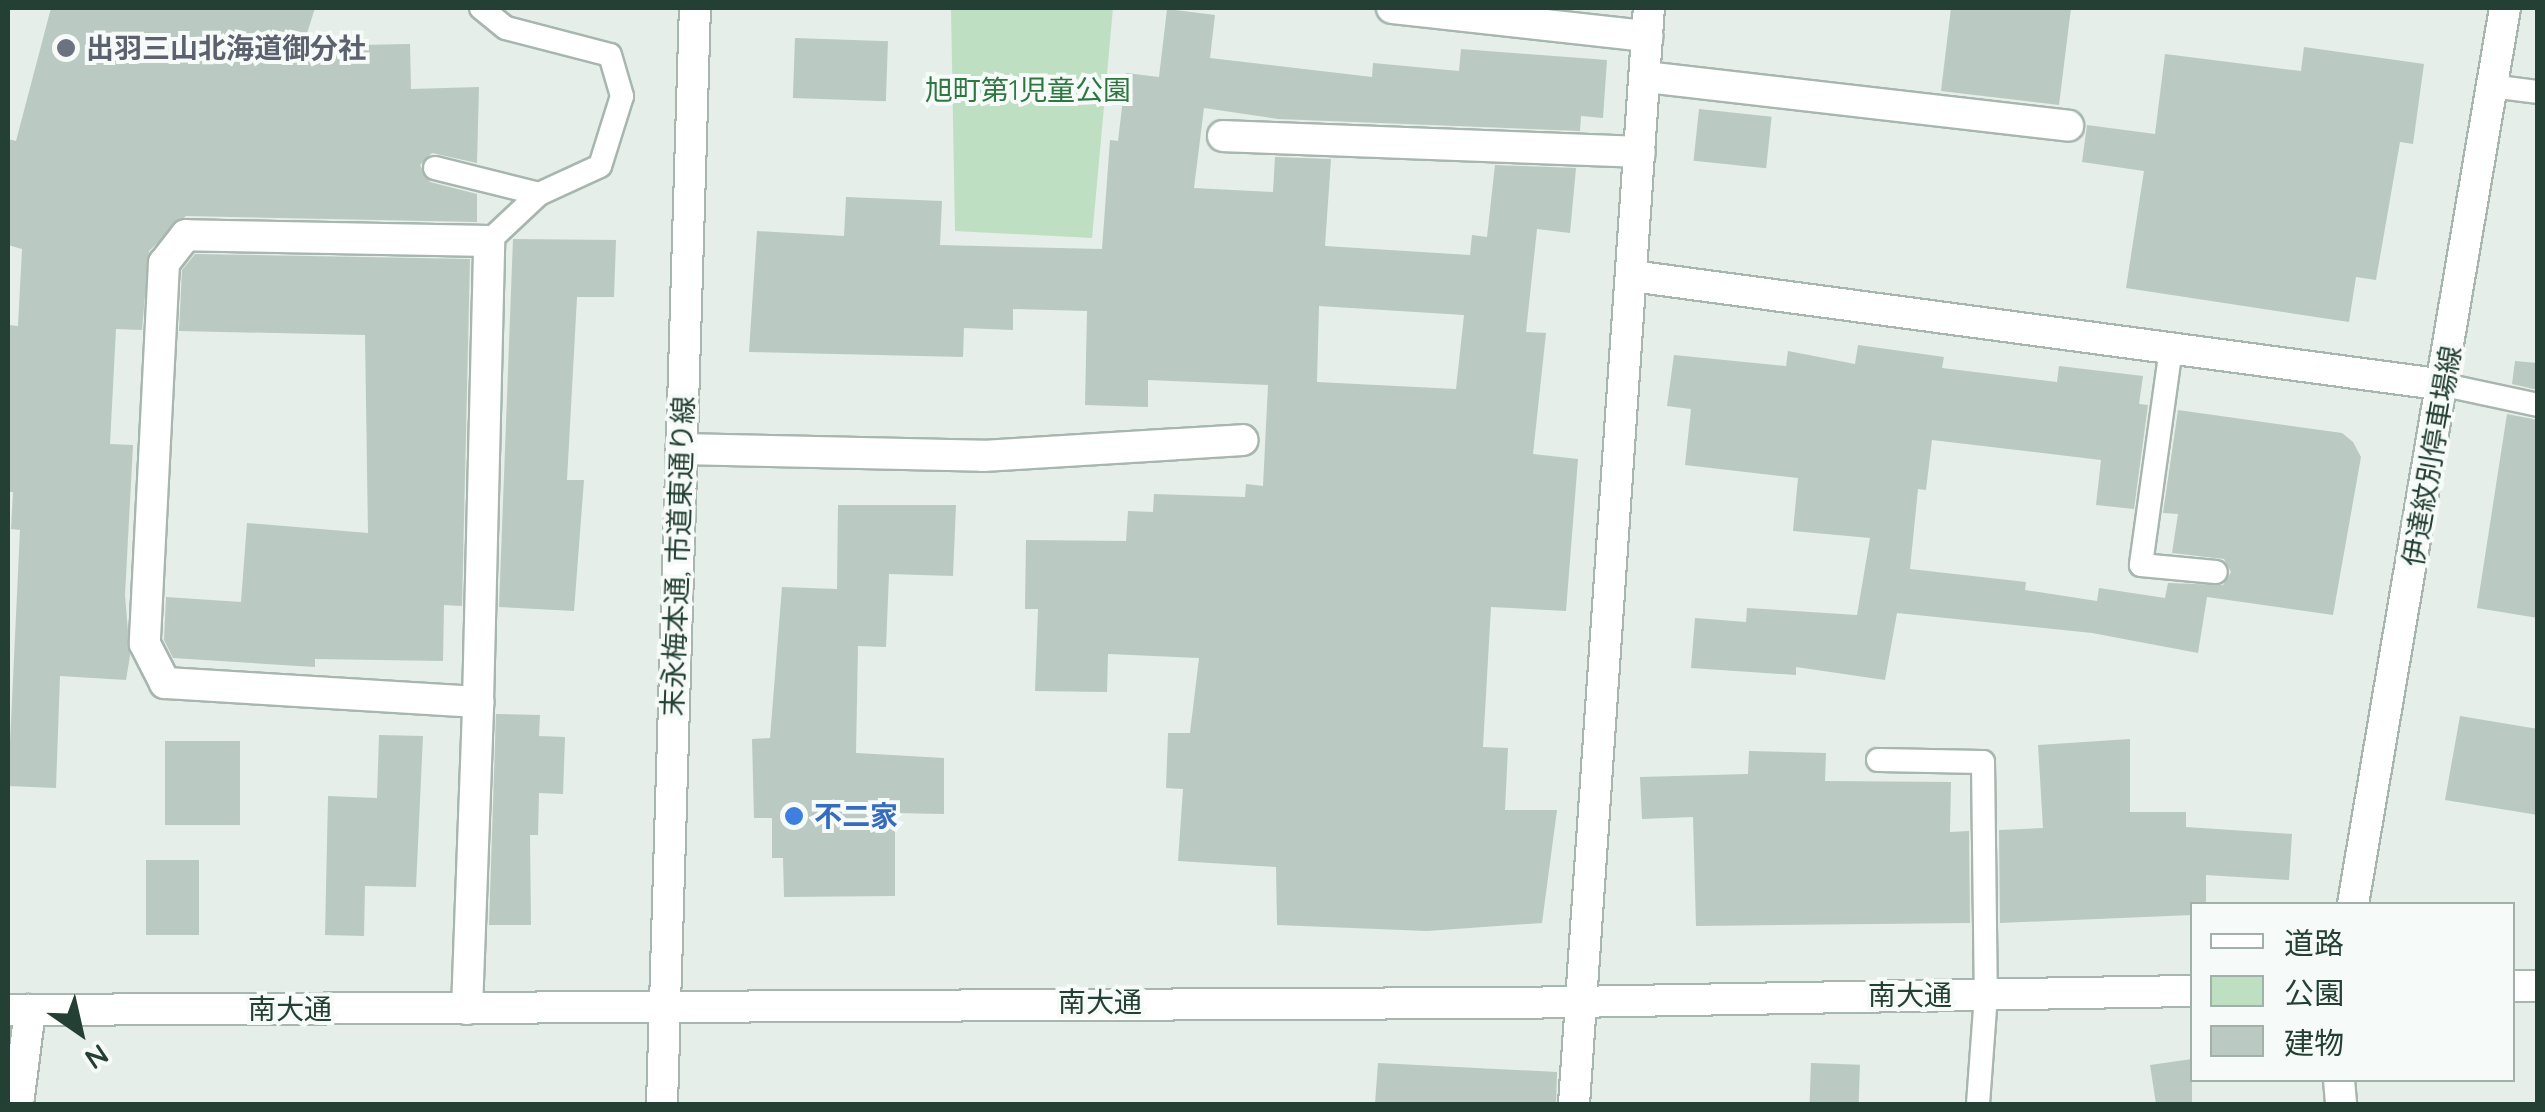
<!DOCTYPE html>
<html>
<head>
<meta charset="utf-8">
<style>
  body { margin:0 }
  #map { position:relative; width:2545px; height:1112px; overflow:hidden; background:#e5eee9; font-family:Quicksand,"Noto Sans JP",sans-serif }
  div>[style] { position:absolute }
  .green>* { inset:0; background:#bfdfc3 }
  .building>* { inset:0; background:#bac9c2; transform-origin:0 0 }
  .roads { filter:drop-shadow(2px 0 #a7b6af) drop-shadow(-2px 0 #a7b6af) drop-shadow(0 2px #a7b6af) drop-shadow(0 -2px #a7b6af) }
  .service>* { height:22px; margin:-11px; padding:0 11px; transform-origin:11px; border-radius:11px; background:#fff }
  .minor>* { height:30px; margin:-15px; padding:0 15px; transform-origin:15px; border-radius:15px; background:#fff }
  .tertiary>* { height:30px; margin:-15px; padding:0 15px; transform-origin:15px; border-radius:15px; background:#fff }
  .secondary>* { height:30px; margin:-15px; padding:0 15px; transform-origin:15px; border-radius:15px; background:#fff }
  .dots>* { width:28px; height:28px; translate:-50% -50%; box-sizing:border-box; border:5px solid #f6faf8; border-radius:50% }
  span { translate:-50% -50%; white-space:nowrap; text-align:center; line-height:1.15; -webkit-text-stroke:8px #f6faf8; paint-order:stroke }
  .worship-label { font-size:28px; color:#5b616d; font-weight:700 }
  .left { translate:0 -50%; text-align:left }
  .park-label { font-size:28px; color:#2e7741 }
  .street-label { font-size:28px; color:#244035 }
  .shop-label { font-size:28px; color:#366cbe; font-weight:700 }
  .frame { position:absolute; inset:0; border:10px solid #244035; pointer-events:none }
  .legend { position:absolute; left:2190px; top:902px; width:325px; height:180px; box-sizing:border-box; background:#f6faf8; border:2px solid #a2b0aa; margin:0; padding:12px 18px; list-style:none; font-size:30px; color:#244035 }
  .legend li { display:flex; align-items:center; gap:20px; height:50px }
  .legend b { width:50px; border:2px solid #a2b0aa }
  .north { position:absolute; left:30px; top:982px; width:100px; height:100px; -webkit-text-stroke:8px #f6faf8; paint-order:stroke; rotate:146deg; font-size:28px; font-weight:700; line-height:40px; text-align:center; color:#244035 }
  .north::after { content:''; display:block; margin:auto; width:35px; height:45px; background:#244035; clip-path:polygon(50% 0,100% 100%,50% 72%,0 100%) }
</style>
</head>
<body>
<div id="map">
  <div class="green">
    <div style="clip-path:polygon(951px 8px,1113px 8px,1092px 238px,955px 231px)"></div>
  </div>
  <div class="building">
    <div style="clip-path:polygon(51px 8px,315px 8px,303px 46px,410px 44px,411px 89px,479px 87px,477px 163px,432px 153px,420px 165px,430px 182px,477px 194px,477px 222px,186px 216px,149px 251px,142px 330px,116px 329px,110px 444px,133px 445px,125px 595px,130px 656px,126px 680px,60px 676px,56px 788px,8px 786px,20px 530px,11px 529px,13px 492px,8px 492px,8px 325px,18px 326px,22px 249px,8px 245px,8px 139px,16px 141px)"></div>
    <div style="clip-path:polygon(1951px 8px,2071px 8px,2059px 105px,1941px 91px)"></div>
    <div style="clip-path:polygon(evenodd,1167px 9px,1215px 15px,1210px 58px,1372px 77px,1373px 63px,1459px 71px,1461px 49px,1607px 60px,1603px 118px,1581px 116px,1580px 131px,1278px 119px,1204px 108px,1194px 188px,1273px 192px,1275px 157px,1331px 159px,1325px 246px,1470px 255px,1472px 235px,1487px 237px,1495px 165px,1576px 168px,1570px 233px,1537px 229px,1526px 332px,1546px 333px,1533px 454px,1578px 459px,1566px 611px,1491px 607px,1483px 747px,1508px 748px,1505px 810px,1557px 810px,1542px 923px,1427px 931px,1277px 925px,1276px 867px,1178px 861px,1183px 789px,1166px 788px,1168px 733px,1190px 733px,1199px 658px,1108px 654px,1107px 692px,1035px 691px,1038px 609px,1025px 609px,1026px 540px,1126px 541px,1128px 511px,1153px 512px,1154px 494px,1245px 497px,1246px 484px,1263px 486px,1268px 385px,1148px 380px,1148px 407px,1085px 405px,1087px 311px,1013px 309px,1013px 330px,964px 328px,963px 357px,749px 352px,757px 231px,844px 236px,846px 197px,942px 201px,940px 245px,1102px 249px,1110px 140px,1118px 141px,1126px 73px,1159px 77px,1167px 9px,1319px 306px,1464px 315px,1456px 389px,1317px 382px,1319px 306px)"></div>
    <div style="left:795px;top:38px;width:93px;height:60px;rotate:2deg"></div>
    <div style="clip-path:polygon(2304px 47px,2424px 64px,2413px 144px,2400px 142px,2376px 280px,2356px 277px,2349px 322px,2126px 288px,2144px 171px,2082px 162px,2087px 125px,2155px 134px,2165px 54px,2301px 71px)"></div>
    <div style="left:1699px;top:109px;width:73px;height:52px;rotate:6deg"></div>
    <div style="clip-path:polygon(513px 239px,616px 240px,614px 297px,577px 297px,567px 480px,584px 480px,574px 611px,499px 607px)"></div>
    <div style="clip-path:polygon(195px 254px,470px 259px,462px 606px,444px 605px,443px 661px,315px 659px,315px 667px,173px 658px,164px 640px,166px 597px,241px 602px,247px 523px,368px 533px,365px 335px,179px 331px,182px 270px)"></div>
    <div style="clip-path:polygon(1858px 345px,1944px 357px,1942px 368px,2057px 382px,2059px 366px,2143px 376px,2139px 404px,2148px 405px,2134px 509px,2096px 505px,2101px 460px,1932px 440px,1926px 490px,1918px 489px,1910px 569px,2026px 582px,2025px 590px,2097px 601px,2099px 588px,2165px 598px,2168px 583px,2223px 585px,2231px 572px,2224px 559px,2172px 553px,2178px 514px,2163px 513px,2178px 410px,2342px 433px,2353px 442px,2361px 457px,2333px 615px,2207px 597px,2198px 653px,2092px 633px,1897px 613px,1885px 680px,1796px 667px,1796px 675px,1691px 668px,1695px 618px,1746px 622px,1747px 608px,1857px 615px,1870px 538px,1793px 531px,1798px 478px,1685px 465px,1691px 409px,1667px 406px,1674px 355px,1786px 366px,1788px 351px,1855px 364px)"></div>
    <div style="clip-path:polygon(2515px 361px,2538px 363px,2538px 390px,2512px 384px)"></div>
    <div style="clip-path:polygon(2507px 414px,2538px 420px,2538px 618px,2477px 608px)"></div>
    <div style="clip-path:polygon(838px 505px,956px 505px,953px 576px,889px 574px,886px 647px,858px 646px,856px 753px,944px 758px,944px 814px,895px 813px,895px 896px,784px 897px,783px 858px,772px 858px,772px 818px,754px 818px,752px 739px,770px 738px,782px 587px,837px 589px)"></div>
    <div style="clip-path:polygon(496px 714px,540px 715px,539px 736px,565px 737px,563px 794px,539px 793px,538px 835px,530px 835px,531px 925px,489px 925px)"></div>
    <div style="clip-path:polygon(2460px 716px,2538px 729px,2538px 815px,2445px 800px)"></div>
    <div style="clip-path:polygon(379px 735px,423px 736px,416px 887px,365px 886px,364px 936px,325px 935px,328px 796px,377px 798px)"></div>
    <div style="clip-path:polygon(2130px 739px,2130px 812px,2186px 812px,2186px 827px,2292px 834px,2289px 880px,2206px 875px,2206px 904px,2192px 904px,2192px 915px,2000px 923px,1999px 830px,2043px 828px,2038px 745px)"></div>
    <div style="left:165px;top:741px;width:75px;height:84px"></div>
    <div style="clip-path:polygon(1749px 751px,1826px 753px,1825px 781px,1951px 782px,1950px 832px,1969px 831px,1970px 923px,1696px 926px,1693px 817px,1642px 819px,1640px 777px,1748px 774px)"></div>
    <div style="left:146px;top:860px;width:53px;height:75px"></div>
    <div style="clip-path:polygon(2192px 1059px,2192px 1104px,2156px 1104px,2150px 1065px)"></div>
    <div style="clip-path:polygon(1378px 1063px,1557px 1072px,1556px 1104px,1375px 1104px)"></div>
    <div style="left:1811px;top:1063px;width:49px;height:41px;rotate:2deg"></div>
  </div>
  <div class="roads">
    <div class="service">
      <div style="left:481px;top:8px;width:32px;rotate:39deg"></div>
      <div style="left:506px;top:28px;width:107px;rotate:14.6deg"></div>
      <div style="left:610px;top:55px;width:43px;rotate:73.7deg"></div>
      <div style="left:622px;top:96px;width:73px;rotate:107.4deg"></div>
      <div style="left:600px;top:166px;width:67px;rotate:155.3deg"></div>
      <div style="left:539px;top:194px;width:69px;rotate:136.8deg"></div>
      <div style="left:2491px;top:86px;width:47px;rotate:7.3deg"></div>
      <div style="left:435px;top:168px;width:107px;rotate:14deg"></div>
      <div style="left:2171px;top:348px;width:219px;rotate:97.9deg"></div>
      <div style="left:2141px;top:565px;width:75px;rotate:5.3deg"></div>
      <div style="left:2445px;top:385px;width:95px;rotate:12.1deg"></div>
      <div style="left:1878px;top:760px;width:105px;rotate:1.1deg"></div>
      <div style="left:1983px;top:762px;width:233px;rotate:89.3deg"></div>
      <div style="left:1986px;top:995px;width:109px;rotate:94.2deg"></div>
    </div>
    <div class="minor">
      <div style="left:1392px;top:8px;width:257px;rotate:6.3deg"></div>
      <div style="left:1647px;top:77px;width:424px;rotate:6.6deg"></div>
      <div style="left:1223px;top:136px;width:417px;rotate:2.2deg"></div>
      <div style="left:1632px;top:276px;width:820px;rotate:7.64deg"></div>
      <div style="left:681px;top:449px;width:302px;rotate:1.3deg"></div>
      <div style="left:983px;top:456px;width:260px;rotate:-3.5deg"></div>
      <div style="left:467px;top:1009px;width:307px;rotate:-87.9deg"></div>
      <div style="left:478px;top:702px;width:461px;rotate:-88.6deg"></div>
      <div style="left:489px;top:241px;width:303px;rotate:-178.9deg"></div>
      <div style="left:186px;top:235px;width:36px;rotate:128deg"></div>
      <div style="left:164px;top:263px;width:381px;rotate:92.9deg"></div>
      <div style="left:145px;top:644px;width:44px;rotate:62.9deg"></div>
      <div style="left:165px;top:683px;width:314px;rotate:3.5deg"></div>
      <div style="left:18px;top:1104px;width:95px;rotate:-82.7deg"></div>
      <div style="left:1574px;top:1104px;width:1099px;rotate:-86.09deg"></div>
    </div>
    <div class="tertiary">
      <div style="left:2512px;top:986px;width:26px"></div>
      <div style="left:8px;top:1010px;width:1507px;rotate:-0.27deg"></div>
      <div style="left:1515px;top:1003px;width:677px;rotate:-1.02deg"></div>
      <div style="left:662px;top:1104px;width:1096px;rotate:-88.28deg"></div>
    </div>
    <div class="secondary">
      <div style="left:2353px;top:904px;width:909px;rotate:-80.37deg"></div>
      <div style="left:2339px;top:1080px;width:24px;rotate:85deg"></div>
    </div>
  </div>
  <div class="dots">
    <div style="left:66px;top:48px;background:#6b7280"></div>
    <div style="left:794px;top:816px;background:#3f7fe0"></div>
  </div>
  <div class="worship-label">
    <span class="left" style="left:86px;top:48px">出羽三山北海道御分社</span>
  </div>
  <div class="park-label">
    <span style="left:1028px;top:90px">旭町第1児童公園</span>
  </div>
  <div class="street-label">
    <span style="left:2432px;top:456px;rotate:-80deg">伊達紋別停車場線</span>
    <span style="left:678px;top:556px;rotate:-88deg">末永梅本通, 市道東通り線</span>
    <span style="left:1910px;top:995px">南大通</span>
    <span style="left:1100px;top:1002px">南大通</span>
    <span style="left:290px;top:1009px">南大通</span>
  </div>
  <div class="shop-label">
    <span class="left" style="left:814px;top:816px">不二家</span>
  </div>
  <div class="frame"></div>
  <ul class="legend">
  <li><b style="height:12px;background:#fff"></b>道路</li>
  <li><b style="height:28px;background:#bfdfc3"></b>公園</li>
  <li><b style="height:28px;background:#bac9c2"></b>建物</li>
  </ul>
  <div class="north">N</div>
</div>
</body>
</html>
